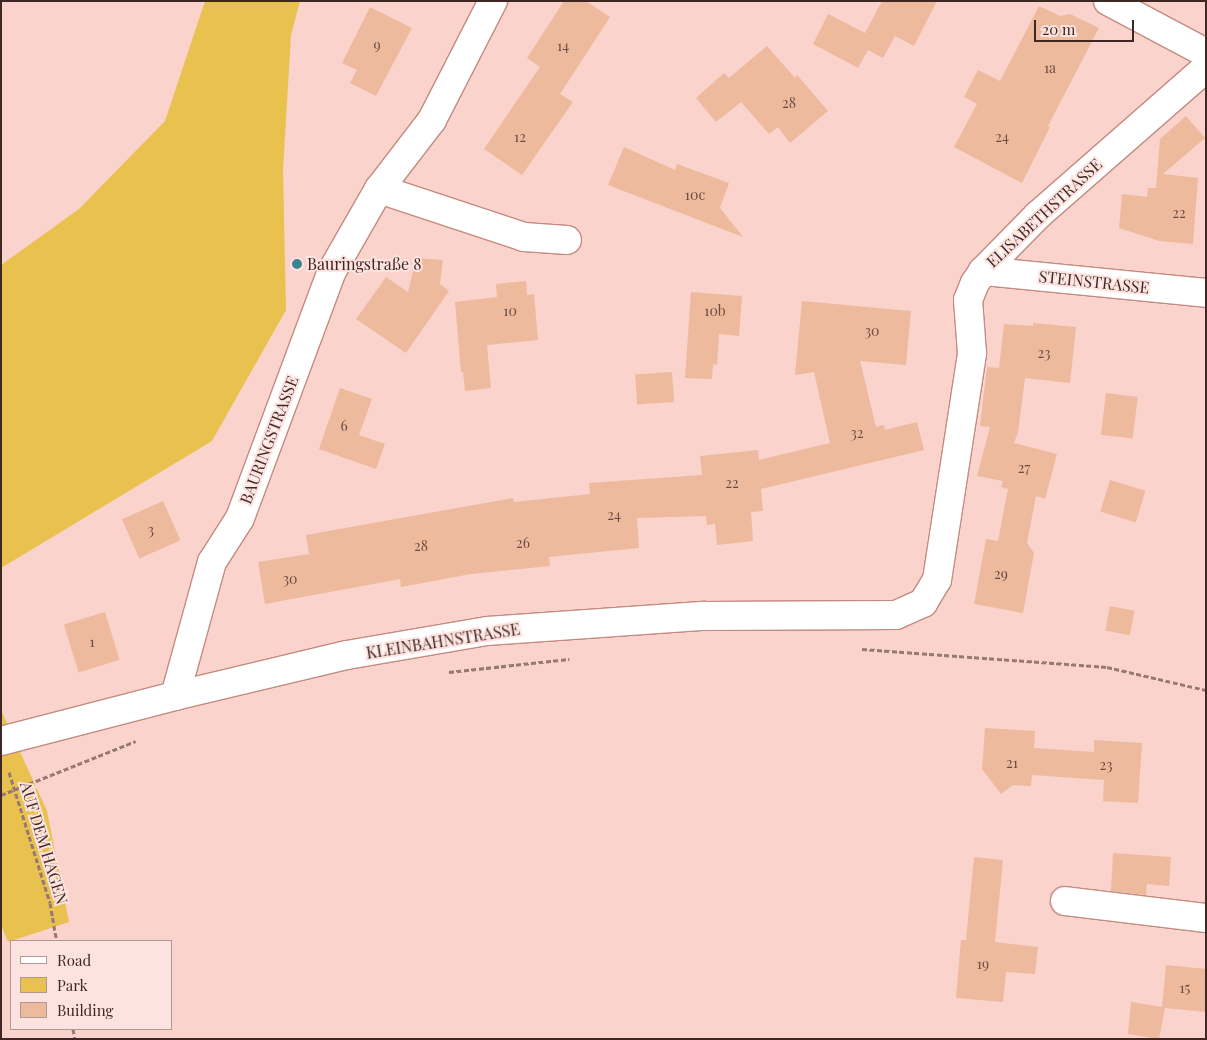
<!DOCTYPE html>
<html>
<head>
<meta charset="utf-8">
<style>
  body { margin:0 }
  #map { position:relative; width:1207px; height:1040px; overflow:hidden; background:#f9d3cc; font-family:"Playfair Display",serif }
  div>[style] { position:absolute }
  .green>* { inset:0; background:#e8c14f }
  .building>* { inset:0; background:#eeba9d; transform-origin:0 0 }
  .path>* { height:3px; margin-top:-1.5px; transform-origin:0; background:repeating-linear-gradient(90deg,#977973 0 5px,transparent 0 7.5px) }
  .roads { filter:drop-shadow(1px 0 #c48a80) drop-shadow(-1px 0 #c48a80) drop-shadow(0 1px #c48a80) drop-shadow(0 -1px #c48a80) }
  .minor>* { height:28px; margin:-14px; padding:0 14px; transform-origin:14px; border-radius:14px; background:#fff }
  .dots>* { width:14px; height:14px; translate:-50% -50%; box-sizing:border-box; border:2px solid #fde3df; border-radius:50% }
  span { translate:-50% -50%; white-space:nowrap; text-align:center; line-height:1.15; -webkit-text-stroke:4px #fde3df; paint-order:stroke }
  .number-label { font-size:14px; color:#6b4c42 }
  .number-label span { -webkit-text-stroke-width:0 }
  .street-label { font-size:16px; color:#3f2824 }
  .poi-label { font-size:16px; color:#3f2824 }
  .left { translate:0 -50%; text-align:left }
  .frame { position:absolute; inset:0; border:2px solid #3f2824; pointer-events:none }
  .legend { position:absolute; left:10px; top:940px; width:162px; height:90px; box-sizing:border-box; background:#fde3df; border:1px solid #b19894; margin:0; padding:6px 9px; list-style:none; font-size:15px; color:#3f2824 }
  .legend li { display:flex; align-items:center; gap:10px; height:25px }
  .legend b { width:25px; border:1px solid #b19894 }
  .scale { position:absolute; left:1034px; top:20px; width:100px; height:22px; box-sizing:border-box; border:2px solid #3f2824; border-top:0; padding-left:6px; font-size:15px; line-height:18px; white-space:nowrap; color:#3f2824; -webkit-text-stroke:4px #fde3df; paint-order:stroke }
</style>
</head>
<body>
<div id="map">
  <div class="green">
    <div style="clip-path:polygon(205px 1px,300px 1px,291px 35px,283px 170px,286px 310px,212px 441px,1px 568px,1px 265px,79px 209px,165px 121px)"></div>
    <div style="clip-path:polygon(1px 710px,47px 811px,69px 922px,8px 942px,1px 925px)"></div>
  </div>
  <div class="building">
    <div style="clip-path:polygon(564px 1px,586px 1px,610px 17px,560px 94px,573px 102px,522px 175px,484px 149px,540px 67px,527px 58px)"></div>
    <div style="clip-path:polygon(882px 1px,937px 1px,914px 46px,895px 36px,883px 58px,868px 50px,858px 68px,813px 44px,828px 14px,865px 33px)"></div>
    <div style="clip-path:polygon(1039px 6px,1060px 16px,1070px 14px,1099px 28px,1048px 126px,1050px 127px,1022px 183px,954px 147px,977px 104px,964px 97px,978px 70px,1000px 81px)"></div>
    <div style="clip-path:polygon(370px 7px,412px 28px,376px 96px,350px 83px,357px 70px,342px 63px)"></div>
    <div style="clip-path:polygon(767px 46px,795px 78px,797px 75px,828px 111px,790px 143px,778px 127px,769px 134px,741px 102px,716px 122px,696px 98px,724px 73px,729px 78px)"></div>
    <div style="clip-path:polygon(1186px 116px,1205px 138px,1163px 174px,1198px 178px,1193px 244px,1159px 241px,1119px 228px,1122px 194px,1147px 197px,1148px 188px,1156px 188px,1160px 139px)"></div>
    <div style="clip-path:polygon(624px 147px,675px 170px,677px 164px,729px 183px,720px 208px,743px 237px,608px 185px)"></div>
    <div style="clip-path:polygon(416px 258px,443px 260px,440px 284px,449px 291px,406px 353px,356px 319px,386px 277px,408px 292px)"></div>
    <div style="clip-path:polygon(526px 281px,527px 295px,534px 294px,538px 340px,487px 345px,491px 388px,465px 391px,463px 372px,461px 372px,455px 302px,497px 297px,496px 284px)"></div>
    <div style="clip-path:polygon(691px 292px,742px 296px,739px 336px,719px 334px,717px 365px,713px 364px,712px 379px,685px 378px)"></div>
    <div style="clip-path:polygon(802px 301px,911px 311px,906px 365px,860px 361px,876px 427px,884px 425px,885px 430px,917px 422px,924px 450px,761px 489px,763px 511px,751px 512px,753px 541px,717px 545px,715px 524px,707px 525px,706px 516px,637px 518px,639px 548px,549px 557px,550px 566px,471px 574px,401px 587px,400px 579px,265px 604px,258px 562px,309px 554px,306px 535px,513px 498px,514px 502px,590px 494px,589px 483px,702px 475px,700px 456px,758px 450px,759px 460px,830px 443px,814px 372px,795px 375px)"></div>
    <div style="clip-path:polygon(1033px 323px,1076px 327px,1070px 383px,1025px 378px,1018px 432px,1014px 443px,1057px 454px,1045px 499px,1036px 496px,1027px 543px,1034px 553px,1023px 613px,974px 604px,986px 539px,998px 541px,1008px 489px,1001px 487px,1003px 481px,977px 476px,990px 427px,980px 426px,987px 367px,999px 368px,1004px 324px,1033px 326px)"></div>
    <div style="left:672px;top:372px;width:30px;height:37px;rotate:86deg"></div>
    <div style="clip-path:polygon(340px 388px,372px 399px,359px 435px,385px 444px,376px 469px,319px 449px)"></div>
    <div style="left:1106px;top:393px;width:32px;height:42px;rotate:7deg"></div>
    <div style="left:1110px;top:480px;width:37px;height:33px;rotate:17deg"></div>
    <div style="left:163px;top:501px;width:43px;height:45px;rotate:66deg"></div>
    <div style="left:1110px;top:606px;width:25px;height:25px;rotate:11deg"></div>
    <div style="left:105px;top:612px;width:50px;height:43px;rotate:73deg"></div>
    <div style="clip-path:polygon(985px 728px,1035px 731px,1034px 748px,1094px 752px,1094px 740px,1142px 743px,1138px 803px,1103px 801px,1104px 780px,1032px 775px,1031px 786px,1013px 785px,1001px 794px,982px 769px)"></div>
    <div style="clip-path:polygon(1113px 853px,1171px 857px,1169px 886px,1147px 884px,1146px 895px,1111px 891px)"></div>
    <div style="clip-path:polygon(974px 857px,1003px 860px,995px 942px,1038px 947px,1035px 974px,1006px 972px,1003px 1002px,956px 998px,961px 940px,966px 940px)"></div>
    <div style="clip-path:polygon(1166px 965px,1206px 969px,1206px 1012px,1165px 1008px,1159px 1039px,1128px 1034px,1131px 1002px,1162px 1007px)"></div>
  </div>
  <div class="path">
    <div style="left:862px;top:649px;width:246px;rotate:4.2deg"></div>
    <div style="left:1107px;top:667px;width:102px;rotate:13.1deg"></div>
    <div style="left:449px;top:672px;width:121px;rotate:-6.2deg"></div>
    <div style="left:9px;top:772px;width:137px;rotate:72.6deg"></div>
    <div style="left:50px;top:903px;width:39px;rotate:80deg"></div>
    <div style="left:1px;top:795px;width:145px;rotate:-21.8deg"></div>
    <div style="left:73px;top:1029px;width:10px;rotate:79deg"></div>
  </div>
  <div class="roads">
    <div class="minor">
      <div style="left:1108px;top:1px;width:111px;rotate:28deg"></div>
      <div style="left:379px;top:189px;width:153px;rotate:18.3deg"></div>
      <div style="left:524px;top:237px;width:43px;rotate:4deg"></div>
      <div style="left:983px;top:271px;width:224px;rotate:5.6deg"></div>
      <div style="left:175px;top:696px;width:139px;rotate:-74.6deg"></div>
      <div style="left:212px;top:562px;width:52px;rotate:-57.5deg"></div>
      <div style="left:240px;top:518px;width:264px;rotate:-69.6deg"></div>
      <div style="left:332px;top:271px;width:95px;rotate:-60.2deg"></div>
      <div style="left:379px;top:189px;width:87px;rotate:-52.5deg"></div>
      <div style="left:432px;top:120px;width:134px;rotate:-62.9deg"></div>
      <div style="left:1px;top:741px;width:180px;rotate:-14.5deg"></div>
      <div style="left:175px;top:696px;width:177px;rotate:-13.4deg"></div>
      <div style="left:347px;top:655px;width:142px;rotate:-9.7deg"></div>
      <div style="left:487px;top:631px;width:218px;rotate:-4deg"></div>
      <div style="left:704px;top:616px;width:192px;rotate:-0.3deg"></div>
      <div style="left:896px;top:615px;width:30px;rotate:-24deg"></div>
      <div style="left:923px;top:603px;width:27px;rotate:-59deg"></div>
      <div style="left:937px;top:580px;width:230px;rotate:-81.2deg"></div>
      <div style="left:972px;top:353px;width:53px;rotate:-94.3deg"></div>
      <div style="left:968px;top:300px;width:18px;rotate:-68deg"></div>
      <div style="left:975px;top:283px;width:14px;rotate:-56deg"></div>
      <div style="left:983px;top:271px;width:78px;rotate:-45.5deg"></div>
      <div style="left:1038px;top:215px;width:223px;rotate:-41.2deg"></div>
      <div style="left:1065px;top:901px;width:142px;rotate:6.9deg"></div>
    </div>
  </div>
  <div class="dots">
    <div style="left:297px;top:264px;background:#3e8490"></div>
  </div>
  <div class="number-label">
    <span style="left:377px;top:45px">9</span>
    <span style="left:563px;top:46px">14</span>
    <span style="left:1050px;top:68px">1a</span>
    <span style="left:789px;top:103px">28</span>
    <span style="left:520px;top:137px">12</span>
    <span style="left:1002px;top:137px">24</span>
    <span style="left:695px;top:195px">10c</span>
    <span style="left:1179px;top:213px">22</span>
    <span style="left:510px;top:311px">10</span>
    <span style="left:715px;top:311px">10b</span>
    <span style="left:872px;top:331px">30</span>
    <span style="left:1044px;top:353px">23</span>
    <span style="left:344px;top:426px">6</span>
    <span style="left:857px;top:433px">32</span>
    <span style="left:1024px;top:468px">27</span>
    <span style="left:732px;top:483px">22</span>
    <span style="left:614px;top:515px">24</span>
    <span style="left:151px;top:530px">3</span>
    <span style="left:523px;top:543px">26</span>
    <span style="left:421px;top:546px">28</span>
    <span style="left:1001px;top:574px">29</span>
    <span style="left:290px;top:579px">30</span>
    <span style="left:92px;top:642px">1</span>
    <span style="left:1012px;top:763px">21</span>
    <span style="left:1106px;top:765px">23</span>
    <span style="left:983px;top:964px">19</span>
    <span style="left:1185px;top:988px">15</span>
  </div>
  <div class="street-label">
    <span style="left:1044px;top:213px;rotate:-43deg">ELISABETHSTRASSE</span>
    <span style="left:1094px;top:282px;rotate:6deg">STEINSTRASSE</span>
    <span style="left:269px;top:440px;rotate:-69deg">BAURINGSTRASSE</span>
    <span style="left:443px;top:641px;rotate:-9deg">KLEINBAHNSTRASSE</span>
    <span style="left:44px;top:843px;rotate:73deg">AUF DEM HAGEN</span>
  </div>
  <div class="poi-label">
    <span class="left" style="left:307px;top:264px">Bauringstraße 8</span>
  </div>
  <div class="frame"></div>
  <ul class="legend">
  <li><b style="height:6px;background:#fff"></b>Road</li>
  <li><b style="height:14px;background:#e8c14f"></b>Park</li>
  <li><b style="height:14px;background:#eeba9d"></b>Building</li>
  </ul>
  <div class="scale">20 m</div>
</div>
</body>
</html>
